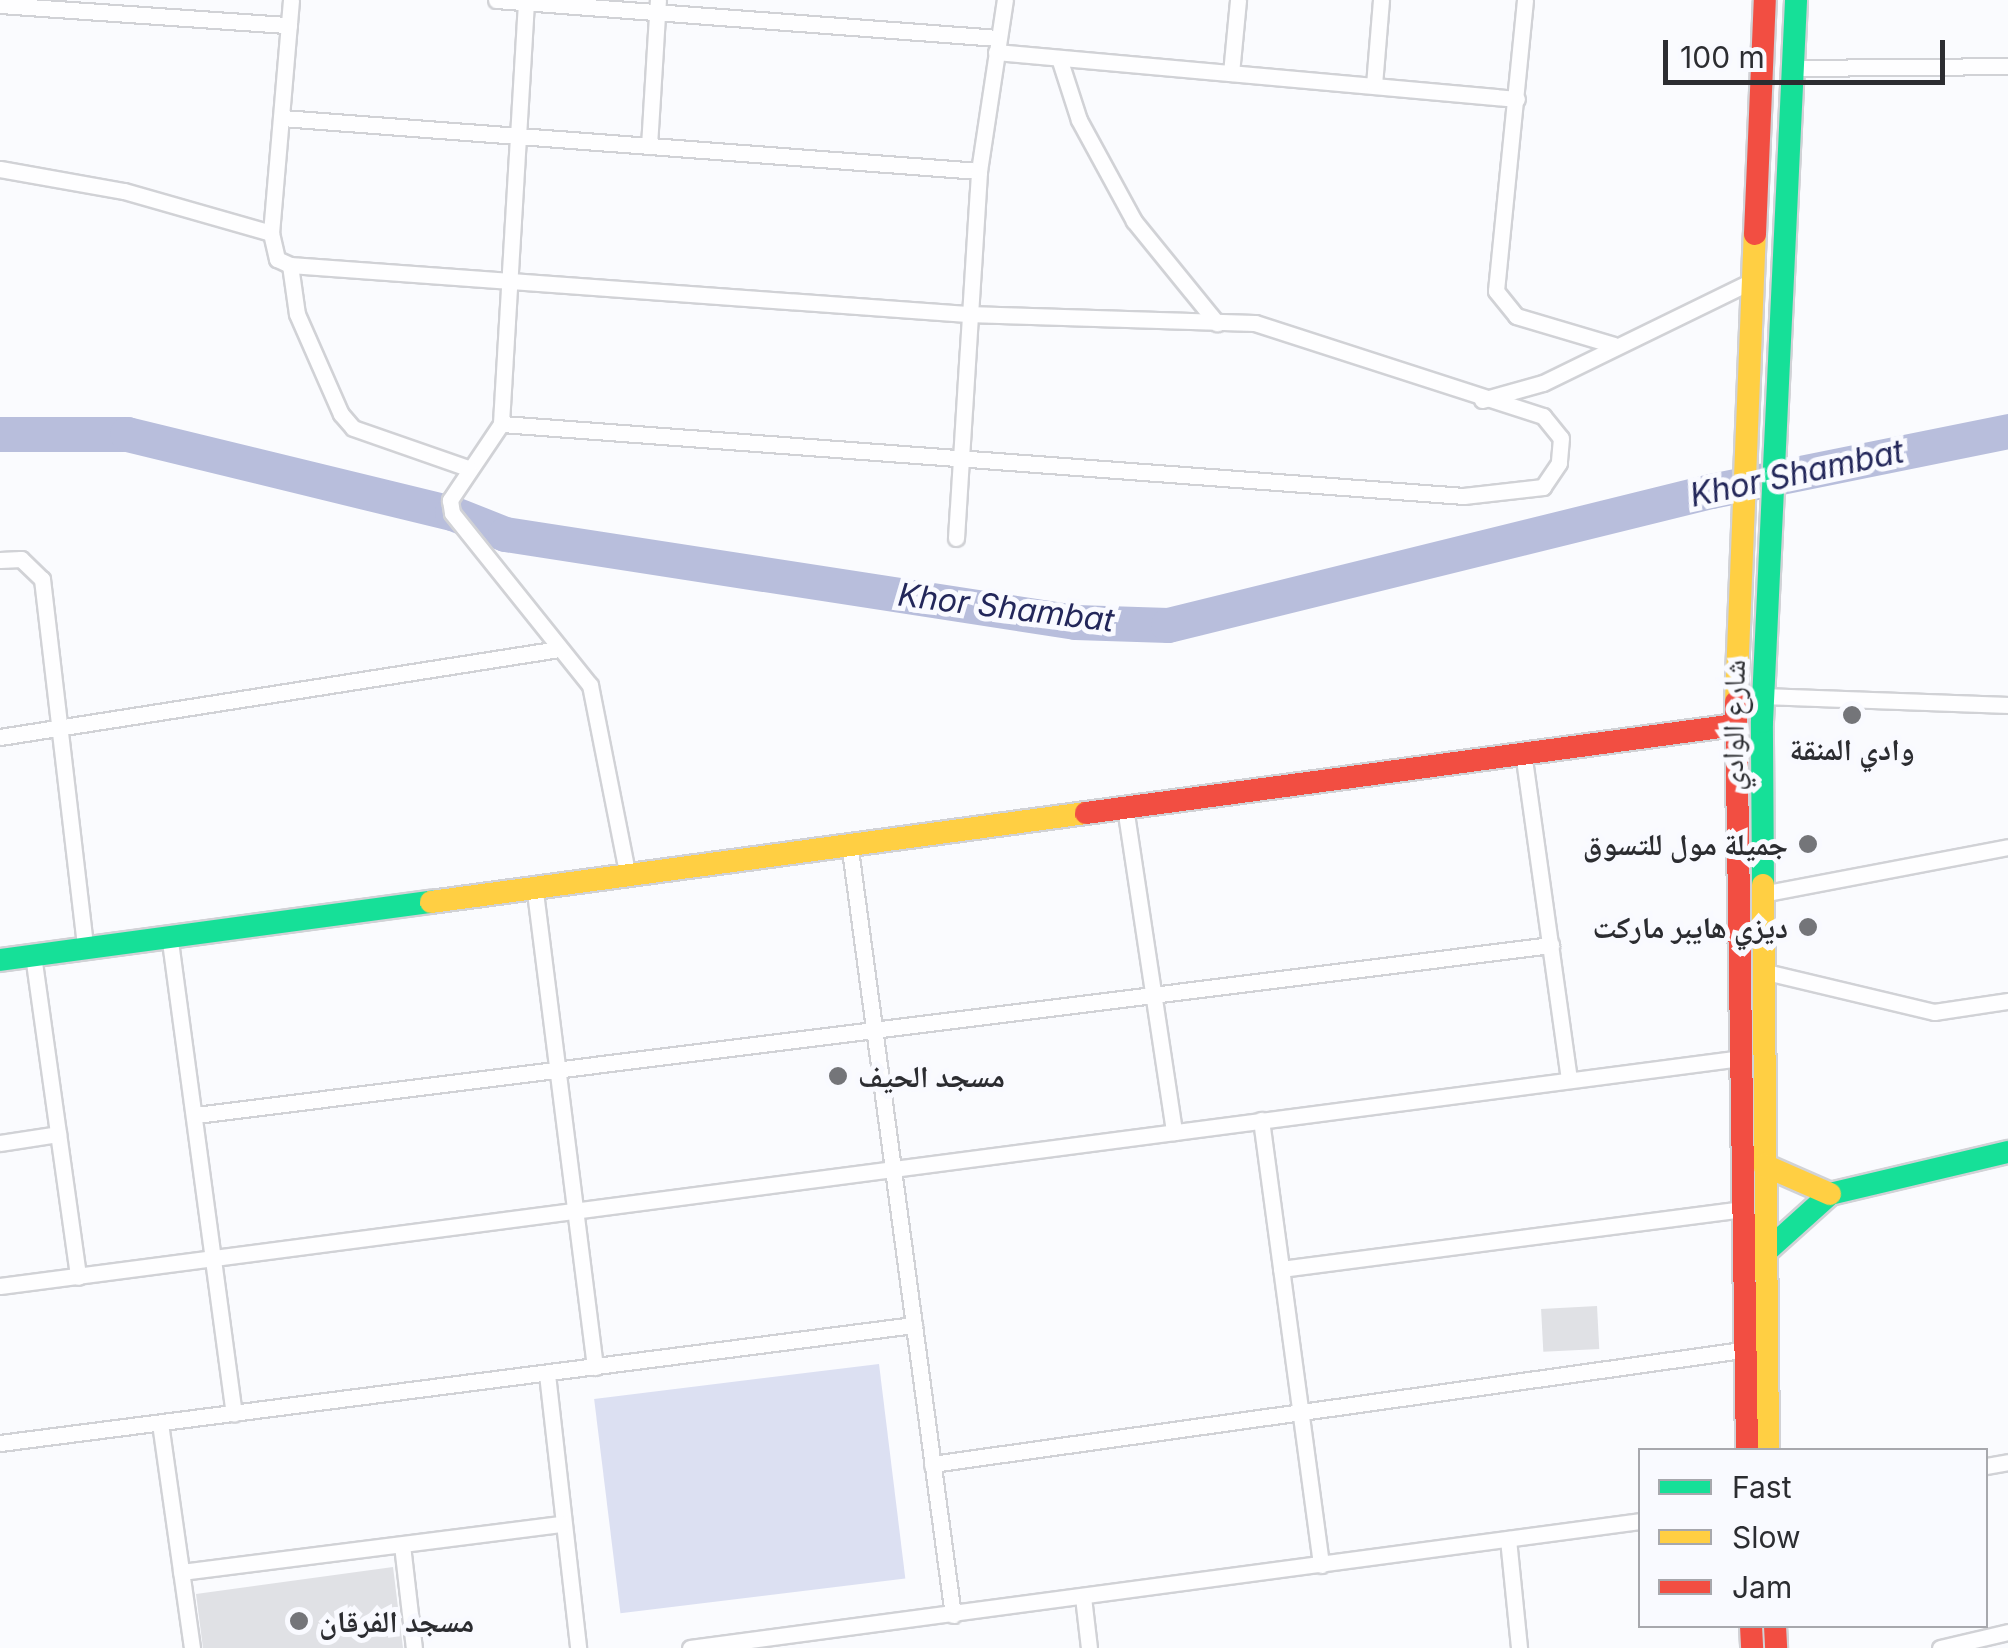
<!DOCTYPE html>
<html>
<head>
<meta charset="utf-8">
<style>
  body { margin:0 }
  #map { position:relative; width:2008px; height:1648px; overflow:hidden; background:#fafbfe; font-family:Inter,"Noto Naskh Arabic",sans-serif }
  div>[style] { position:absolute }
  .green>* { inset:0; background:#dce0f2; transform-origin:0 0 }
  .river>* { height:35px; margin:-17.5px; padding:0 17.5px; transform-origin:17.5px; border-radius:17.5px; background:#b8bedc }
  .building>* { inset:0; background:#e0e1e5; transform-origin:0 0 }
  .roads { filter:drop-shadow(2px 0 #d1d2d6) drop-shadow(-2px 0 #d1d2d6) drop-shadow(0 2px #d1d2d6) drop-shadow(0 -2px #d1d2d6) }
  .street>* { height:15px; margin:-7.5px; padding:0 7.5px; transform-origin:7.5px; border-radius:7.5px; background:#fefeff }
  .fast>* { height:22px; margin:-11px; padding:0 11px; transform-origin:11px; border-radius:11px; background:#16e098 }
  .slow>* { height:22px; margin:-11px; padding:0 11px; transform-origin:11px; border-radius:11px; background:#ffcf43 }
  .jam>* { height:22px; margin:-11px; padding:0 11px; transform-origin:11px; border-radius:11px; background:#f24e42 }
  .dots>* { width:28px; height:28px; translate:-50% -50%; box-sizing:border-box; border:5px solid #f9faff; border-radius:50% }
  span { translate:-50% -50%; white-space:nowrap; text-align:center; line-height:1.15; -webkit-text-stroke:10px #f9faff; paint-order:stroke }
  .street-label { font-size:30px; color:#2c2d31 }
  .poi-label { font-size:30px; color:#2c2d31; font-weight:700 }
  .right { translate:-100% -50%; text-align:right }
  .left { translate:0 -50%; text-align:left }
  .water-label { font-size:32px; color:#23275a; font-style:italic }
  .legend { position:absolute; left:1638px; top:1448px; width:350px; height:180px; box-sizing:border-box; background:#f9faff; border:2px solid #a7a8ad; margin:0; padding:12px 18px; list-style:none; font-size:30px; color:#2c2d31 }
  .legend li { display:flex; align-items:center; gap:20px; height:50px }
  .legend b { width:50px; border:2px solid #a7a8ad }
  .scale { position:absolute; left:1663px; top:40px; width:282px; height:45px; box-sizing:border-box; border:5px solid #2c2d31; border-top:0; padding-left:12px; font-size:30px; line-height:35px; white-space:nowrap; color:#2c2d31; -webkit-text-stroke:8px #f9faff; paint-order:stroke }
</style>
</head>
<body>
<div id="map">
  <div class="green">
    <div style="left:879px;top:1364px;width:216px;height:287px;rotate:83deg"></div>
  </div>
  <div class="river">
    <div style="left:0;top:434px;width:127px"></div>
    <div style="left:127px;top:434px;width:334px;rotate:13.7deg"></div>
    <div style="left:452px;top:513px;width:57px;rotate:21.6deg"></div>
    <div style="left:505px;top:534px;width:577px;rotate:8.78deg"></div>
    <div style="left:1075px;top:622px;width:93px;rotate:1.8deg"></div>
    <div style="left:1168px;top:625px;width:559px;rotate:-13.86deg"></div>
    <div style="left:1711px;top:491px;width:303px;rotate:-11.4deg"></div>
  </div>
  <div class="building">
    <div style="left:1597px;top:1306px;width:43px;height:56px;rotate:87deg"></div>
    <div style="clip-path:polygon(393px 1567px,403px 1648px,203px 1648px,196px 1594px)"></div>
  </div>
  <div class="roads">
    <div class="street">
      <div style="left:291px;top:0;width:234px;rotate:94.9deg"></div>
      <div style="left:271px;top:233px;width:27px;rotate:77deg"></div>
      <div style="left:277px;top:259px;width:14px;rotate:25deg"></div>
      <div style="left:290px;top:265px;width:679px;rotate:4.14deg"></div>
      <div style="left:967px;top:314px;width:288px;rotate:1.8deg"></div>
      <div style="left:1255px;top:323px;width:303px;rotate:17.9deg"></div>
      <div style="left:1543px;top:416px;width:28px;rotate:51deg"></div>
      <div style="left:1561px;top:438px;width:25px;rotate:95deg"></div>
      <div style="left:1559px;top:463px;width:29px;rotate:124deg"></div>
      <div style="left:1543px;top:487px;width:80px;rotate:173.5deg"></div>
      <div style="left:1464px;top:496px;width:966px;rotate:-175.72deg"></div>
      <div style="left:496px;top:0;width:503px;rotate:4.33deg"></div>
      <div style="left:1525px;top:0;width:292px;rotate:95.7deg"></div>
      <div style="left:1496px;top:291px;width:32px;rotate:51deg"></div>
      <div style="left:1516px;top:316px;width:102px;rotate:16.5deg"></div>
      <div style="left:526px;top:2px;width:423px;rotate:93.4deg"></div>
      <div style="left:501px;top:424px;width:92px;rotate:123.9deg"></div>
      <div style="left:450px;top:500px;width:13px;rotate:81deg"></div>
      <div style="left:452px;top:513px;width:221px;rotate:51.3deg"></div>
      <div style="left:590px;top:685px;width:191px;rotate:78.8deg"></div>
      <div style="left:0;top:5px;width:290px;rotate:4deg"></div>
      <div style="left:996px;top:52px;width:523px;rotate:5.15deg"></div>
      <div style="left:1059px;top:58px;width:65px;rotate:72.1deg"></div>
      <div style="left:1079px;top:120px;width:115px;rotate:61.4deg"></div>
      <div style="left:1134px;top:221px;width:132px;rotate:50.9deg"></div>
      <div style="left:1791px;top:68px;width:217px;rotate:-0.5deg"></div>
      <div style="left:1231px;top:73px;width:73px;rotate:-84.5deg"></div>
      <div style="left:1374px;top:85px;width:85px;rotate:-85.3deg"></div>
      <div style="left:282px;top:118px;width:699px;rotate:4.35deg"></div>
      <div style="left:649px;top:146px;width:146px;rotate:-86.5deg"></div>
      <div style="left:0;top:169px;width:126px;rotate:10.1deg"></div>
      <div style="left:124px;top:191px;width:153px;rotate:15.9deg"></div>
      <div style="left:290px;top:265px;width:49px;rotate:81.9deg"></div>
      <div style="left:297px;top:314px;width:109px;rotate:66.3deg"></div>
      <div style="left:341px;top:414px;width:18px;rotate:49deg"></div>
      <div style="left:353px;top:428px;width:122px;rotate:19.2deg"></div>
      <div style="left:1482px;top:400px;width:63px;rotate:-15.6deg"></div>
      <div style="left:1543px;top:383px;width:233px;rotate:-26deg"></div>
      <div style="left:956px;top:538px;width:368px;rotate:-86.4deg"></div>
      <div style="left:979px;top:171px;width:173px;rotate:-81.4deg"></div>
      <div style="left:0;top:560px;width:21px;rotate:-3deg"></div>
      <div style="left:21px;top:559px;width:29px;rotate:44deg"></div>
      <div style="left:42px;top:579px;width:370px;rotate:83.3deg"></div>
      <div style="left:1763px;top:696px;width:245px;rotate:2.1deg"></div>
      <div style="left:0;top:737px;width:566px;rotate:-8.95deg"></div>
      <div style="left:1523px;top:752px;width:329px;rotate:82deg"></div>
      <div style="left:1125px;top:807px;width:329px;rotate:81.4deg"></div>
      <div style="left:849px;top:842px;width:780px;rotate:82.34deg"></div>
      <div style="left:534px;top:884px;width:487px;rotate:82.8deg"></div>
      <div style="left:1762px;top:894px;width:250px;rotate:-10.8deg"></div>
      <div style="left:169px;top:934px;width:484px;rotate:82.3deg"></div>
      <div style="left:33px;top:955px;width:325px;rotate:82deg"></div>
      <div style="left:1762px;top:971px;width:177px;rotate:13.4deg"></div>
      <div style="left:1934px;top:1012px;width:75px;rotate:-8.5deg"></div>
      <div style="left:196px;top:1115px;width:1366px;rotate:-7.15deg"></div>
      <div style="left:1261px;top:1120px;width:449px;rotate:82.3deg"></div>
      <div style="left:0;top:1143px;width:59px;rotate:-8.8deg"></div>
      <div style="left:1281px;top:1269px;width:468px;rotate:-7.4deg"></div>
      <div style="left:0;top:1286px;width:1757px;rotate:-7.46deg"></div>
      <div style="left:547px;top:1374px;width:276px;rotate:83.5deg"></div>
      <div style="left:160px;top:1423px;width:227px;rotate:81.9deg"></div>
      <div style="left:0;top:1443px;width:922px;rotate:-7.36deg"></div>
      <div style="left:932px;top:1464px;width:825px;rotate:-8.01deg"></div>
      <div style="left:1986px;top:1466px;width:22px;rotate:-10deg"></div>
      <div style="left:1508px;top:1539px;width:110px;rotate:84.2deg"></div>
      <div style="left:402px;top:1545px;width:104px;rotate:83.4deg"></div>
      <div style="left:181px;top:1572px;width:385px;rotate:-7.2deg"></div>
      <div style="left:1083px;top:1597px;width:51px;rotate:83.3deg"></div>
      <div style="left:690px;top:1648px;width:958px;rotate:-7.61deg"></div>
      <div style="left:1940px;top:1648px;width:70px;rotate:-13.2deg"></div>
    </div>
    <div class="fast">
      <div style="left:1763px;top:885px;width:163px;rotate:-90.4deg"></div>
      <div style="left:1762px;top:722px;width:723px;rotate:-87.3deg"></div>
      <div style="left:0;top:960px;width:435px;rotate:-7.7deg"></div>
      <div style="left:1769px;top:1249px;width:82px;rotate:-42deg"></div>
      <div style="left:1830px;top:1194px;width:183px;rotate:-13.3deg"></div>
    </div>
    <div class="slow">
      <div style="left:1736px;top:702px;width:468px;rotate:-87.7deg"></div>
      <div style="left:1763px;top:885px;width:565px;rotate:89.49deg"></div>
      <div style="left:431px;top:902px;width:661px;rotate:-7.74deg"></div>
      <div style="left:1764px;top:1165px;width:72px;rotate:23.7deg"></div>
    </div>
    <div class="jam">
      <div style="left:1755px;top:234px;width:234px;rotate:-87.6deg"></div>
      <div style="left:1736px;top:702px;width:748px;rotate:89.16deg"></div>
      <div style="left:1086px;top:813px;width:655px;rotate:-7.72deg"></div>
      <div style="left:1751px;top:1626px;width:22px;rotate:87deg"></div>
      <div style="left:1775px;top:1626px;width:22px;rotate:87deg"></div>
    </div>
  </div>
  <div class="dots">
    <div style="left:1852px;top:715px;background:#747579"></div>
    <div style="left:1808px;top:844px;background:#747579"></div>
    <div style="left:1808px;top:927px;background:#747579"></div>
    <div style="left:838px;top:1076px;background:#747579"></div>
    <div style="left:299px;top:1621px;background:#747579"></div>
  </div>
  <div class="street-label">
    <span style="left:1733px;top:725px;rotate:-89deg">شارع الوادي</span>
  </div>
  <div class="poi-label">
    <span style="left:1852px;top:749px">وادي المنقة</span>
    <span class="right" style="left:1788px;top:844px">جميلة مول للتسوق</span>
    <span class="right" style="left:1788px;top:927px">ديزي هايبر ماركت</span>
    <span class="left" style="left:858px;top:1076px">مسجد الحيف</span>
    <span class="left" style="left:319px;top:1621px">مسجد الفرقان</span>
  </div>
  <div class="water-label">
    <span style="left:1797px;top:474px;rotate:-12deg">Khor Shambat</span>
    <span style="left:1006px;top:608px;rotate:7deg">Khor Shambat</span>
  </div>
  <ul class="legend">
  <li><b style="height:12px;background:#16e098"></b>Fast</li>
  <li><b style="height:12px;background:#ffcf43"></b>Slow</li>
  <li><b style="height:12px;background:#f24e42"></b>Jam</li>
  </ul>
  <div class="scale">100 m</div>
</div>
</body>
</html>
